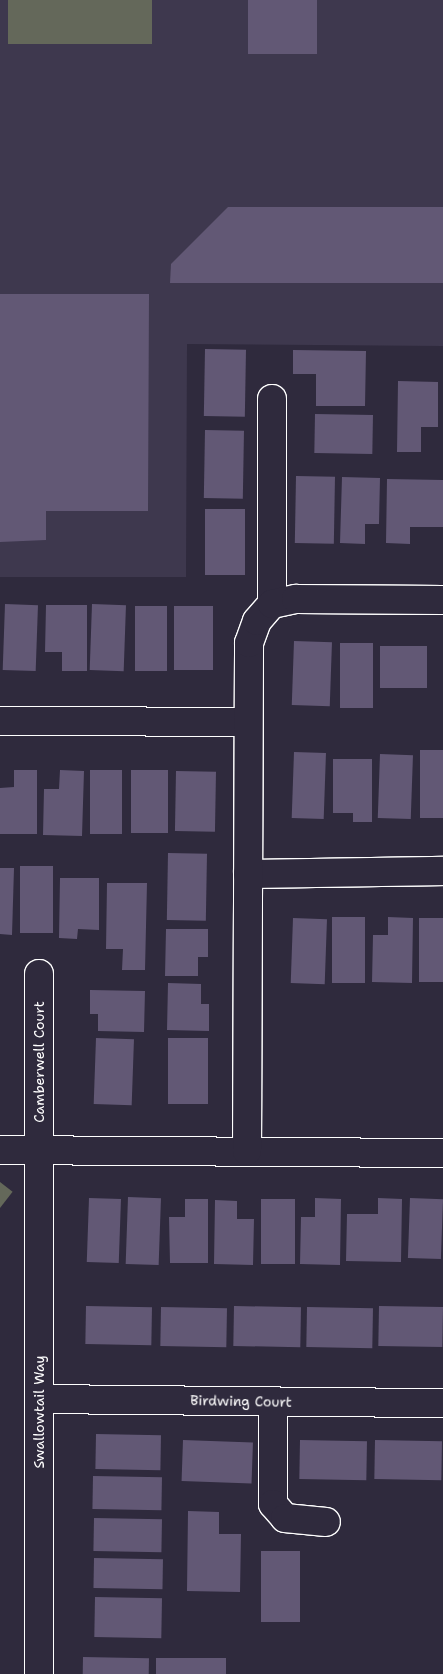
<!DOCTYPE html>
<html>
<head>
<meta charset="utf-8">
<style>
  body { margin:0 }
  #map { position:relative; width:443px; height:1674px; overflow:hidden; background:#2f2a3d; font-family:"Shantell Sans",sans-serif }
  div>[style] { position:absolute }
  .built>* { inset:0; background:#3e384e }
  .green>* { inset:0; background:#64685a; transform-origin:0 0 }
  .building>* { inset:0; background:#625875; transform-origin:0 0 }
  .roads { filter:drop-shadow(1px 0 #fff) drop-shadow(-1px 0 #fff) drop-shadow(0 1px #fff) drop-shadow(0 -1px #fff) }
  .minor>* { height:28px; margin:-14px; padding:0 14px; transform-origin:14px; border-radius:14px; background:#2f2a3d }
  span { translate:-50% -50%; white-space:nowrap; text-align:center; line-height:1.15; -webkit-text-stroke:4px #2f2a3d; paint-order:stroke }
  .street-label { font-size:14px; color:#fff }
</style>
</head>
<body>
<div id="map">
  <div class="built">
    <div style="clip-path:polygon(0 0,443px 0,443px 346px,187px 344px,186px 577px,0 577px)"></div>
  </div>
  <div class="green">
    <div style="left:8px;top:0;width:144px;height:44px"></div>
    <div style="left:0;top:1182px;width:16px;height:156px;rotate:38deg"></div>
  </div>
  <div class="building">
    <div style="left:248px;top:0;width:69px;height:54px"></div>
    <div style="clip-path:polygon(228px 207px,443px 207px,443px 283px,170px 283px,171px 264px)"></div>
    <div style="clip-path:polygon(0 294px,149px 294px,148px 511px,46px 511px,46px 540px,0 542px)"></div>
    <div style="left:205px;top:349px;width:41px;height:67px;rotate:1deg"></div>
    <div style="clip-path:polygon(293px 350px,366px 351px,365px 406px,316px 406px,316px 374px,293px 374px)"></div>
    <div style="clip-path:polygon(398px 381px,438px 382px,438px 427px,421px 427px,421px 452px,397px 452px)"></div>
    <div style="left:315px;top:414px;width:58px;height:39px;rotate:1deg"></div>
    <div style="left:205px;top:430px;width:39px;height:68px;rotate:1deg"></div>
    <div style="left:296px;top:476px;width:39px;height:67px;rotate:1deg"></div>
    <div style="clip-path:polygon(342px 477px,380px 478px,379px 524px,365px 524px,365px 544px,340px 543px)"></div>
    <div style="clip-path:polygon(387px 479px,443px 480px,443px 527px,410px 527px,410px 544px,386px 543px)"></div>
    <div style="left:205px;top:509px;width:40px;height:66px"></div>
    <div style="left:5px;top:604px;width:33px;height:66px;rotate:2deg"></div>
    <div style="left:92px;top:604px;width:34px;height:66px;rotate:2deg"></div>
    <div style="clip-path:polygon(46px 605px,87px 605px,87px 671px,62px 671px,62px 652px,45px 652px)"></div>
    <div style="left:135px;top:606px;width:32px;height:65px"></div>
    <div style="left:174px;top:606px;width:39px;height:64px"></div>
    <div style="left:294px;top:641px;width:38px;height:64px;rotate:2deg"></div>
    <div style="left:340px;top:643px;width:33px;height:65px"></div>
    <div style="left:380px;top:646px;width:47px;height:42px"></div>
    <div style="left:420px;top:750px;width:23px;height:68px"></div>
    <div style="left:294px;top:752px;width:32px;height:66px;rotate:2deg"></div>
    <div style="left:380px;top:754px;width:33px;height:64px;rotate:2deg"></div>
    <div style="clip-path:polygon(333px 759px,372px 759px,372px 822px,353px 822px,353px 813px,333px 813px)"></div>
    <div style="clip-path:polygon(14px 770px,37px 770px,37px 834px,0 834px,0 788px,14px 787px)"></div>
    <div style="clip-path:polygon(60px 770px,84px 771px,82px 836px,43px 835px,44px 789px,59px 789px)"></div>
    <div style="left:90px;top:770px;width:32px;height:64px"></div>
    <div style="left:131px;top:770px;width:37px;height:63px"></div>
    <div style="left:176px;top:771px;width:40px;height:60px;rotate:1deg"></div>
    <div style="left:168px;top:853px;width:39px;height:67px;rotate:1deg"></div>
    <div style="left:20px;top:866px;width:33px;height:67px"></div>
    <div style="clip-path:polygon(0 868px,14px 868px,12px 935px,0 934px)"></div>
    <div style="clip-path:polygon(60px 878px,99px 878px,99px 930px,78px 929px,77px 939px,59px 938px)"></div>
    <div style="clip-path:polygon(107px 883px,147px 883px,145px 970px,122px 970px,123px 949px,106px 949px)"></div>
    <div style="left:332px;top:917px;width:33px;height:66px"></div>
    <div style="clip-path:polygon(388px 917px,413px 918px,412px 983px,372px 982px,373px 935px,388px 935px)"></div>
    <div style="left:293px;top:918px;width:34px;height:65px;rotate:2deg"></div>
    <div style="left:419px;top:918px;width:24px;height:64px"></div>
    <div style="clip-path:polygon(166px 929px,208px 929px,208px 957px,198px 957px,198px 976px,165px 976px)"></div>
    <div style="clip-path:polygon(168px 983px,201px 984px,201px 1004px,209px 1004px,209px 1031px,167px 1030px)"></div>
    <div style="clip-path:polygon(90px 990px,145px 991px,144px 1032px,98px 1031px,98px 1014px,90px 1014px)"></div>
    <div style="left:96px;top:1038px;width:38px;height:66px;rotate:2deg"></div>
    <div style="left:168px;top:1038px;width:40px;height:66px"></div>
    <div style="left:128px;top:1197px;width:33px;height:67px;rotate:2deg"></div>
    <div style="left:89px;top:1198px;width:32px;height:64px;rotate:2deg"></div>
    <div style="clip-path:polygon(315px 1198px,341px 1199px,340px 1265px,300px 1264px,301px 1217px,315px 1217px)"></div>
    <div style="clip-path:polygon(378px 1198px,402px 1199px,401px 1262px,346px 1261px,347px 1214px,378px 1214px)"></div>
    <div style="left:410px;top:1198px;width:33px;height:60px;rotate:2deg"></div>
    <div style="clip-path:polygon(185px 1199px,208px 1199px,208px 1263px,170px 1263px,169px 1217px,185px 1217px)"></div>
    <div style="left:261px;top:1199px;width:34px;height:65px"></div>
    <div style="clip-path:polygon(215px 1200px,237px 1201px,237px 1219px,254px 1219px,253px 1265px,214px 1264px)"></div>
    <div style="left:86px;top:1306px;width:66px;height:38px;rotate:1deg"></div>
    <div style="left:234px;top:1306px;width:67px;height:40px;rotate:1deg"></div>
    <div style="left:379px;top:1306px;width:64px;height:40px;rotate:1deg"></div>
    <div style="left:161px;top:1307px;width:66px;height:39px;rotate:1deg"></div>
    <div style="left:307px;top:1307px;width:66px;height:40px;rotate:1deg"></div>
    <div style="left:96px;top:1434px;width:65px;height:35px;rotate:1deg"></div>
    <div style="left:183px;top:1440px;width:70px;height:41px;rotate:2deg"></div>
    <div style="left:300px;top:1440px;width:67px;height:39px;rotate:1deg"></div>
    <div style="left:375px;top:1440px;width:67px;height:39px;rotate:1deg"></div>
    <div style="left:93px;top:1476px;width:69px;height:33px;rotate:1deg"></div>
    <div style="clip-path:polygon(188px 1511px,219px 1512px,219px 1534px,241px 1534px,240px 1592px,187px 1591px)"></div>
    <div style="left:94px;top:1518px;width:68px;height:33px;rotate:1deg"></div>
    <div style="left:261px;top:1551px;width:39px;height:71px"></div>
    <div style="left:94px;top:1558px;width:69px;height:30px;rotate:1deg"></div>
    <div style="left:95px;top:1597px;width:67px;height:40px;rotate:1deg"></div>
    <div style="left:83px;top:1657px;width:66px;height:17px;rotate:1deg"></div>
    <div style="left:156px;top:1658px;width:70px;height:16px"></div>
  </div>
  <div class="roads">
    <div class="minor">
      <div style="left:272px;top:399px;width:205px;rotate:90deg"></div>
      <div style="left:0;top:721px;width:248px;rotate:0.2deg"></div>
      <div style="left:248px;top:874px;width:195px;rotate:-0.9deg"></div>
      <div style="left:39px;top:974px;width:700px;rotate:90deg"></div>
      <div style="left:0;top:1150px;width:443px;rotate:0.4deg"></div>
      <div style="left:247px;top:1151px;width:508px;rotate:-89.77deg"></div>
      <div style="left:249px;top:643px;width:23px;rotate:-70deg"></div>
      <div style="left:257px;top:621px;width:23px;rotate:-49deg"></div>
      <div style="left:272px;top:604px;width:25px;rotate:-12deg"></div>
      <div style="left:296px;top:599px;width:147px;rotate:0.4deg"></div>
      <div style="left:40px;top:1399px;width:403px;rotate:0.6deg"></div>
      <div style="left:273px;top:1402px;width:102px;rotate:90deg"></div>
      <div style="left:273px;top:1504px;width:18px;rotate:49deg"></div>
      <div style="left:285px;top:1518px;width:41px;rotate:5.6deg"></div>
    </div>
  </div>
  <div class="street-label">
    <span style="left:39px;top:1062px;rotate:-90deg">Camberwell Court</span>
    <span style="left:241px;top:1401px;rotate:1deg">Birdwing Court</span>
    <span style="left:39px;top:1412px;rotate:-90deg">Swallowtail Way</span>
  </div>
</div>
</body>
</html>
